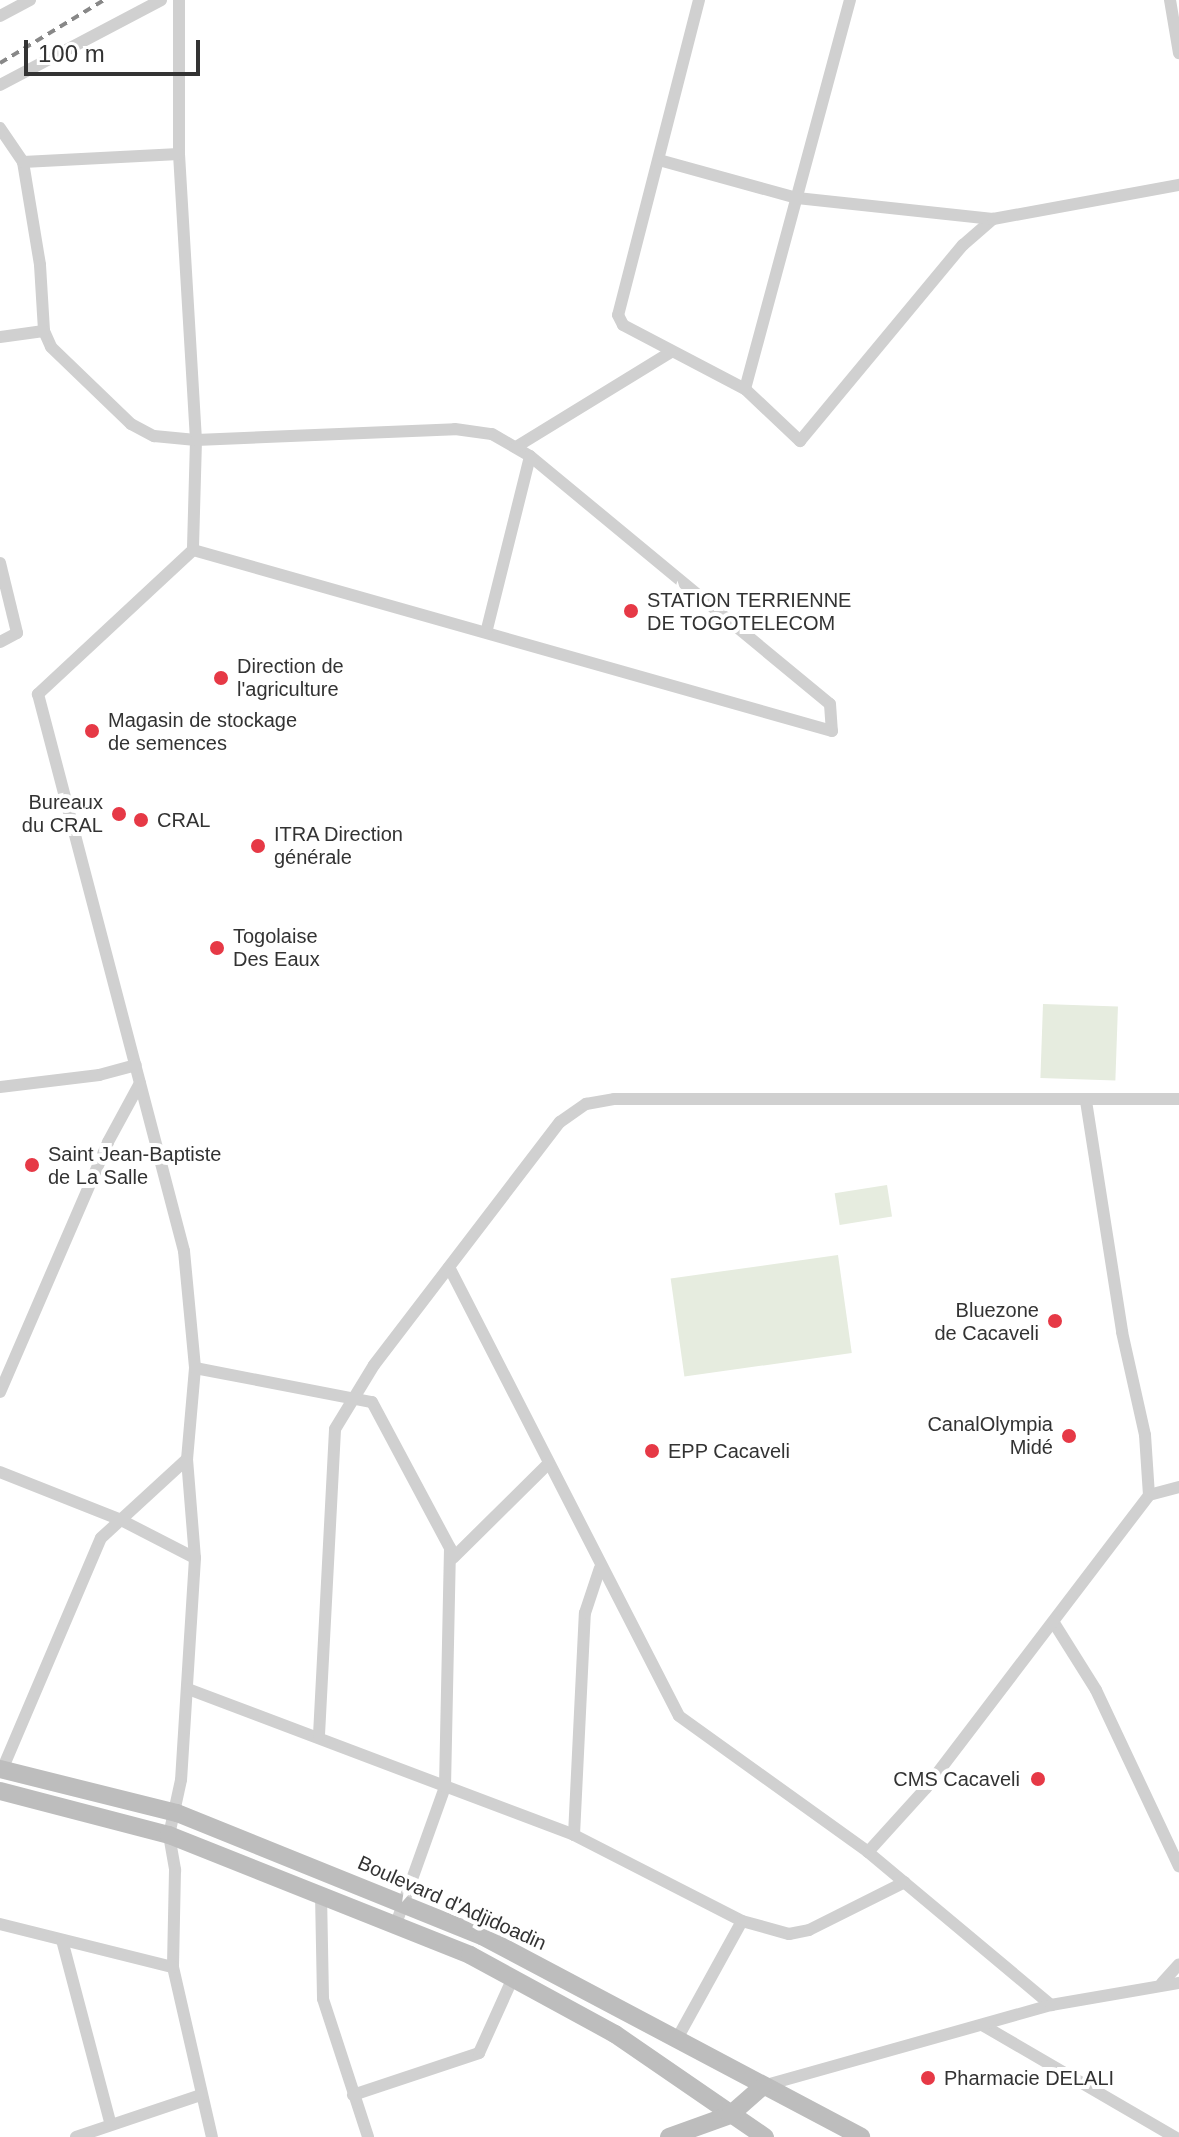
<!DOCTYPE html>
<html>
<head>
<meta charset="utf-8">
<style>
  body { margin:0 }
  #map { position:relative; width:1179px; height:2137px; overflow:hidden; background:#fff; font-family:Helvetica,sans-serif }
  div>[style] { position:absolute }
  .green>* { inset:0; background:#e6ecdf; transform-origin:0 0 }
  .street>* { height:12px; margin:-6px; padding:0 6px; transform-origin:6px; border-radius:6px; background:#d0d0d0 }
  .secondary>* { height:18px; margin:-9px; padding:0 9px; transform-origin:9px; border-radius:9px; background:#bdbdbd }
  .rail>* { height:4px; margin-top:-2px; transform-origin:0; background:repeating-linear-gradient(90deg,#888 0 8px,transparent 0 14px) }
  .dots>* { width:22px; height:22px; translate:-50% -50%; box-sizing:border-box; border:4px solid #fff; border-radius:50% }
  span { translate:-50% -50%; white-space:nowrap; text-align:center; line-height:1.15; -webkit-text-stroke:8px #fff; paint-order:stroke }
  .poi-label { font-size:20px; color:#333 }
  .left { translate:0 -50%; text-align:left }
  .right { translate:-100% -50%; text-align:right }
  .street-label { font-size:20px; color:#333 }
  .scale { position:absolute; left:24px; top:40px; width:176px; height:36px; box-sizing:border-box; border:4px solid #333; border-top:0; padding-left:10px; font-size:24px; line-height:28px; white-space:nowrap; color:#333; -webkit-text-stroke:6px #fff; paint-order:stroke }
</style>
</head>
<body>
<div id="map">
  <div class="green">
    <div style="left:1043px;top:1004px;width:75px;height:74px;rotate:2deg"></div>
    <div style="left:887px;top:1185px;width:32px;height:53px;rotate:81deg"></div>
    <div style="left:838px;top:1255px;width:99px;height:169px;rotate:82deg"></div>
  </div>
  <div class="street">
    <div style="left:179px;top:0;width:154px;rotate:90deg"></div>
    <div style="left:179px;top:154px;width:287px;rotate:86.6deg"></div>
    <div style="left:196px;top:440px;width:110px;rotate:91.6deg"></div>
    <div style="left:193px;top:550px;width:212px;rotate:137.1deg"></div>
    <div style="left:38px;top:694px;width:576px;rotate:75.31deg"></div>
    <div style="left:184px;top:1251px;width:118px;rotate:84.6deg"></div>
    <div style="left:195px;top:1368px;width:91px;rotate:95deg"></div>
    <div style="left:187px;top:1459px;width:99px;rotate:85.4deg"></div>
    <div style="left:195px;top:1558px;width:222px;rotate:93.6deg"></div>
    <div style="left:181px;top:1780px;width:56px;rotate:102.3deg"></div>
    <div style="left:169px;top:1835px;width:36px;rotate:80deg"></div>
    <div style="left:175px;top:1870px;width:97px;rotate:91.2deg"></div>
    <div style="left:173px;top:1967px;width:174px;rotate:77.1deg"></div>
    <div style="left:699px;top:0;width:325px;rotate:104.4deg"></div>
    <div style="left:618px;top:315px;width:11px;rotate:63deg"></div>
    <div style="left:623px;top:325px;width:138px;rotate:27.7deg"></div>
    <div style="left:745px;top:389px;width:76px;rotate:43.4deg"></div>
    <div style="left:800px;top:441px;width:255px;rotate:-50.3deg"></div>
    <div style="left:963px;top:245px;width:40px;rotate:-41deg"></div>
    <div style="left:1170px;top:0;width:54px;rotate:80.4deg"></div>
    <div style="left:0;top:16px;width:34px;rotate:-28deg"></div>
    <div style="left:0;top:85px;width:182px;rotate:-27.8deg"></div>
    <div style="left:0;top:128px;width:41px;rotate:55.9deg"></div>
    <div style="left:23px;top:162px;width:104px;rotate:80.6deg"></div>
    <div style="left:40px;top:265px;width:66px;rotate:86.5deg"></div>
    <div style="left:44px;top:331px;width:17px;rotate:66deg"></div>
    <div style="left:51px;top:347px;width:111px;rotate:43.9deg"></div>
    <div style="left:131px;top:424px;width:26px;rotate:28deg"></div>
    <div style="left:154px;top:436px;width:42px;rotate:5.4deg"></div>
    <div style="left:196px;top:440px;width:259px;rotate:-2.4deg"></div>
    <div style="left:455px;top:429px;width:37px;rotate:8deg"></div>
    <div style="left:492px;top:434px;width:44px;rotate:30.1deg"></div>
    <div style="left:530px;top:456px;width:389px;rotate:39.6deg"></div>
    <div style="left:830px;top:704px;width:27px;rotate:86deg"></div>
    <div style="left:832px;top:731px;width:664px;rotate:-164.18deg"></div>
    <div style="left:659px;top:160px;width:143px;rotate:15.4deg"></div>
    <div style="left:797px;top:198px;width:197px;rotate:6.1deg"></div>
    <div style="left:993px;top:219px;width:189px;rotate:-10.4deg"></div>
    <div style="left:23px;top:162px;width:156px;rotate:-2.9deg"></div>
    <div style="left:0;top:337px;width:44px;rotate:-7.8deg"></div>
    <div style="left:745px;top:389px;width:403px;rotate:-74.9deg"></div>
    <div style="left:516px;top:447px;width:182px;rotate:-31.5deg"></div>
    <div style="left:0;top:563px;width:72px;rotate:76.3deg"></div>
    <div style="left:17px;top:633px;width:19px;rotate:152deg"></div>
    <div style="left:487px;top:629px;width:178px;rotate:-76deg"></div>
    <div style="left:0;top:1087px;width:100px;rotate:-6.9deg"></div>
    <div style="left:99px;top:1075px;width:38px;rotate:-15deg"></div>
    <div style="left:1086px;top:1101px;width:234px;rotate:81.1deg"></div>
    <div style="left:1122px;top:1332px;width:106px;rotate:77.4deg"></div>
    <div style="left:1145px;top:1435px;width:60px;rotate:86.2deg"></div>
    <div style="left:449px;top:1267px;width:504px;rotate:62.88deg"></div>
    <div style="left:679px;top:1716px;width:233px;rotate:35.7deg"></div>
    <div style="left:868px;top:1852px;width:239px;rotate:39.9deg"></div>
    <div style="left:195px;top:1368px;width:180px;rotate:10.9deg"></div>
    <div style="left:372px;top:1402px;width:166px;rotate:61.9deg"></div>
    <div style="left:450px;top:1548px;width:239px;rotate:91.2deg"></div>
    <div style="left:445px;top:1787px;width:145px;rotate:109.7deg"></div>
    <div style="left:0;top:1392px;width:272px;rotate:-66.6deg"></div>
    <div style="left:108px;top:1142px;width:67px;rotate:-61.5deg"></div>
    <div style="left:0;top:1472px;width:128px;rotate:21.6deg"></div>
    <div style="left:119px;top:1519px;width:85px;rotate:27.2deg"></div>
    <div style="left:453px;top:1558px;width:134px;rotate:-44.7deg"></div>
    <div style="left:1054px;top:1623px;width:79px;rotate:57.9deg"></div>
    <div style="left:1096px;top:1690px;width:195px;rotate:64.8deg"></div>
    <div style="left:188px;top:1689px;width:413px;rotate:20.7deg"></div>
    <div style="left:574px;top:1835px;width:189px;rotate:27.1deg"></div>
    <div style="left:742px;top:1921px;width:49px;rotate:15.5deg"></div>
    <div style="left:789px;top:1934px;width:20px;rotate:-11deg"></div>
    <div style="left:809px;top:1930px;width:107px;rotate:-26.6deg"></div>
    <div style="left:319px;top:1735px;width:306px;rotate:-87deg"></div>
    <div style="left:335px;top:1429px;width:75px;rotate:-58.6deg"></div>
    <div style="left:374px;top:1365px;width:306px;rotate:-52.6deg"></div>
    <div style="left:560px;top:1122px;width:32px;rotate:-35deg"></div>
    <div style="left:586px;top:1104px;width:28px;rotate:-10deg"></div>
    <div style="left:614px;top:1099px;width:565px"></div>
    <div style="left:2px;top:1770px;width:252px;rotate:-66.9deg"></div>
    <div style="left:101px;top:1538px;width:117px;rotate:-42.6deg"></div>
    <div style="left:574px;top:1835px;width:222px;rotate:-87.2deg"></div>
    <div style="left:585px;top:1613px;width:47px;rotate:-71.6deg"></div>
    <div style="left:868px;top:1852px;width:86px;rotate:-47.8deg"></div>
    <div style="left:926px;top:1788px;width:368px;rotate:-52.7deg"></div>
    <div style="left:1149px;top:1495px;width:31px;rotate:-15deg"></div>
    <div style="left:321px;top:1894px;width:105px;rotate:88.9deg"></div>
    <div style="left:323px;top:1999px;width:145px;rotate:71.9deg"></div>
    <div style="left:0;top:1924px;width:178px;rotate:14deg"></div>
    <div style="left:62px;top:1940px;width:191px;rotate:75.2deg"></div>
    <div style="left:1162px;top:1983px;width:25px;rotate:-48deg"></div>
    <div style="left:984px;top:2026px;width:221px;rotate:30.2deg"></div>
    <div style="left:678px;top:2037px;width:132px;rotate:-61.1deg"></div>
    <div style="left:763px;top:2086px;width:299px;rotate:-15.7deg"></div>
    <div style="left:1051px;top:2005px;width:130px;rotate:-9.8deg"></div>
    <div style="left:353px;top:2095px;width:133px;rotate:-18.4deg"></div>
    <div style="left:479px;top:2053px;width:80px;rotate:-65.7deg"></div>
    <div style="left:76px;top:2137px;width:132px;rotate:-18.6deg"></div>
  </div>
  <div class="secondary">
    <div style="left:0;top:1769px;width:182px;rotate:14deg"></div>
    <div style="left:177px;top:1813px;width:329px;rotate:22deg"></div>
    <div style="left:482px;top:1936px;width:429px;rotate:27.9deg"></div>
    <div style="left:0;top:1791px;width:175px;rotate:14.6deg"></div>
    <div style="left:169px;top:1835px;width:324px;rotate:21.7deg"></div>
    <div style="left:470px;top:1955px;width:165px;rotate:28.6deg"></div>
    <div style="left:615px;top:2034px;width:182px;rotate:34.5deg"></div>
    <div style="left:669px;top:2137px;width:65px;rotate:-19.8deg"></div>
    <div style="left:730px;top:2115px;width:44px;rotate:-41.3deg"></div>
  </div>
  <div class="rail">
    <div style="left:0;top:63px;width:122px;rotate:-31.2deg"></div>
  </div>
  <div class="dots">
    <div style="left:631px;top:611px;background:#e63946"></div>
    <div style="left:221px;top:678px;background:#e63946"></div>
    <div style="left:92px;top:731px;background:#e63946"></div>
    <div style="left:119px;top:814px;background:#e63946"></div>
    <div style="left:141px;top:820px;background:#e63946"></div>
    <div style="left:258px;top:846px;background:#e63946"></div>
    <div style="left:217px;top:948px;background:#e63946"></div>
    <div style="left:32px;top:1165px;background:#e63946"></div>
    <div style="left:1055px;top:1321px;background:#e63946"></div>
    <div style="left:1069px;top:1436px;background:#e63946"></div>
    <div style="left:652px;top:1451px;background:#e63946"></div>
    <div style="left:1038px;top:1779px;background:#e63946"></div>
    <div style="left:928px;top:2078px;background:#e63946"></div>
  </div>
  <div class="poi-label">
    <span class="left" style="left:647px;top:612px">STATION TERRIENNE<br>DE TOGOTELECOM</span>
    <span class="left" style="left:237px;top:678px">Direction de<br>l'agriculture</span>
    <span class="left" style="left:108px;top:732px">Magasin de stockage<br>de semences</span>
    <span class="right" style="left:103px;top:814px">Bureaux<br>du CRAL</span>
    <span class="left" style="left:157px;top:820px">CRAL</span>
    <span class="left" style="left:274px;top:846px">ITRA Direction<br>générale</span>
    <span class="left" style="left:233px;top:948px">Togolaise<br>Des Eaux</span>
    <span class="left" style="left:48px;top:1166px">Saint Jean-Baptiste<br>de La Salle</span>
    <span class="right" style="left:1039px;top:1322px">Bluezone<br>de Cacaveli</span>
    <span class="right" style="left:1053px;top:1436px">CanalOlympia<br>Midé</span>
    <span class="left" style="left:668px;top:1451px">EPP Cacaveli</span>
    <span class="right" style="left:1020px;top:1779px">CMS Cacaveli</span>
    <span class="left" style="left:944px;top:2078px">Pharmacie DELALI</span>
  </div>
  <div class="street-label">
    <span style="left:452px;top:1903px;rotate:24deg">Boulevard d'Adjidoadin</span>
  </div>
  <div class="scale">100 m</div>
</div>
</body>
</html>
